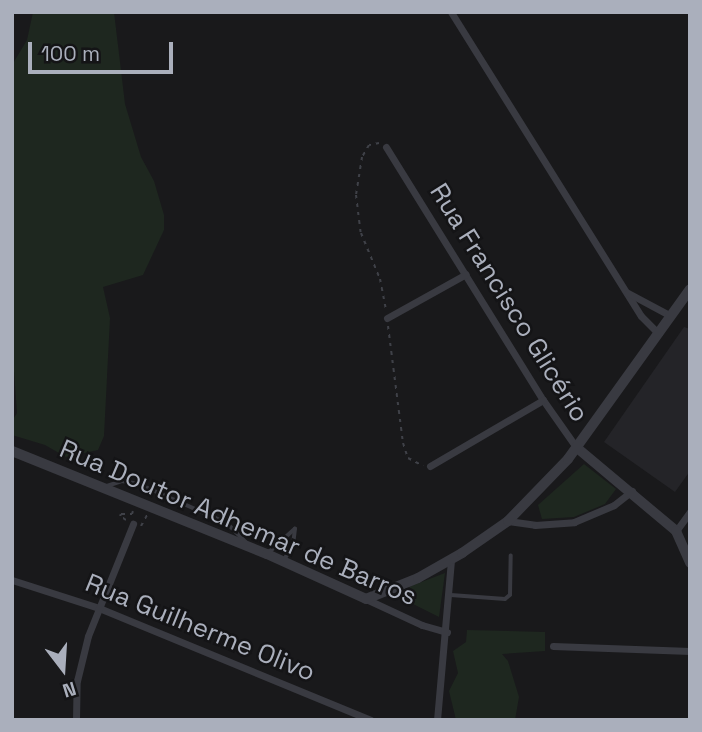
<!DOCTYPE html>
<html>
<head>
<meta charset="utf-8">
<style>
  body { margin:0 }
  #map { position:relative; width:702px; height:732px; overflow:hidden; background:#19191b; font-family:"Space Grotesk",sans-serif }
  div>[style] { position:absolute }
  .built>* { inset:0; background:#242428 }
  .green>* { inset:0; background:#1e271f }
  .path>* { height:2px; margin-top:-1px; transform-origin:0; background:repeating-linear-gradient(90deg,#3f4148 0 3.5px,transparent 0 8.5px) }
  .service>* { height:3.5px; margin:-1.75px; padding:0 1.75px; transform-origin:1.75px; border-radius:1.75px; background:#393a41 }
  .minor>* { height:7px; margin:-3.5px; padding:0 3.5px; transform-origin:3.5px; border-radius:3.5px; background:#393a41 }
  .tertiary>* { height:10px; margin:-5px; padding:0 5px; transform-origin:5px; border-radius:5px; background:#393a41 }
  span { translate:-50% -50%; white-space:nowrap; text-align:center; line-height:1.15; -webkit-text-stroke:5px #141416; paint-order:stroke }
  .street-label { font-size:26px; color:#aaafbc }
  .frame { position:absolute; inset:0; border:14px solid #aaafbc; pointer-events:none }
  .north { position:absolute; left:28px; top:634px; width:70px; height:70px; -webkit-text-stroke:5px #141416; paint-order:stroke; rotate:163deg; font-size:19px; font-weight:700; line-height:28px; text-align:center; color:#aaafbc }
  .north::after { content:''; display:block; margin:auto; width:24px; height:32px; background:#aaafbc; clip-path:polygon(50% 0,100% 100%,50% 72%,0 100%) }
  .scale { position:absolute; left:28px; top:42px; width:145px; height:32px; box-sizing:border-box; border:4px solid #aaafbc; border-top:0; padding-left:9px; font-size:21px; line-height:24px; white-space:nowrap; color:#aaafbc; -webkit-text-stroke:5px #141416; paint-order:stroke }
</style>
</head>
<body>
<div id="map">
  <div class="built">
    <div style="clip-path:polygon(684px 327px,690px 329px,690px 471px,675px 492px,604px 442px)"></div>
  </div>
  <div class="green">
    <div style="clip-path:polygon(33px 12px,114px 12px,125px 104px,141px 157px,154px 181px,164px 215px,164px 230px,143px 275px,103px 287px,110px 318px,104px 436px,98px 450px,66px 457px,45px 445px,12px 435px,12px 421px,17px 413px,12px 343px,12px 65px,27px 40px)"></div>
    <div style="clip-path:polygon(584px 464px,616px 489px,605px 504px,574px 517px,542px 519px,538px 505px)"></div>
    <div style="clip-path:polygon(445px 573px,439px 617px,405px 600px,407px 590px,411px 586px)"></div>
    <div style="clip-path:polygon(467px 630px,545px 632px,545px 651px,502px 654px,508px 661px,519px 697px,515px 720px,456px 720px,449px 691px,458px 673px,453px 651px,466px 642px)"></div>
  </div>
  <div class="path">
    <div style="left:379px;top:143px;width:10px;rotate:169deg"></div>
    <div style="left:369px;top:145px;width:14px;rotate:120deg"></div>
    <div style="left:362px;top:157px;width:38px;rotate:99deg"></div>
    <div style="left:356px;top:195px;width:38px;rotate:83deg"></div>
    <div style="left:361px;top:233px;width:50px;rotate:67.6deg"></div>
    <div style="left:380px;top:279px;width:32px;rotate:79deg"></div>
    <div style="left:388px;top:326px;width:118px;rotate:82.7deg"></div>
    <div style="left:403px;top:443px;width:16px;rotate:72deg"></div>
    <div style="left:408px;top:458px;width:17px;rotate:28deg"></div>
    <div style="left:126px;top:520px;width:7px;rotate:-146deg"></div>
    <div style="left:120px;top:516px;width:2px;rotate:-63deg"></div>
    <div style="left:121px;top:514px;width:11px"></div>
    <div style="left:132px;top:514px;width:3px;rotate:-72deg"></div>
    <div style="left:141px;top:526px;width:13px;rotate:-61deg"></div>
  </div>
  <div class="service">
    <div style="left:107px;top:486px;width:16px;rotate:-18deg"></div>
    <div style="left:122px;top:481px;width:17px;rotate:10deg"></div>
    <div style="left:139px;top:484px;width:96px;rotate:23.9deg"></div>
    <div style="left:227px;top:523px;width:27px;rotate:45deg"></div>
    <div style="left:268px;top:553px;width:36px;rotate:-42deg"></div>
    <div style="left:284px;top:560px;width:17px;rotate:-59deg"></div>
    <div style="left:293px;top:545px;width:16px;rotate:-83deg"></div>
    <div style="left:451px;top:595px;width:54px;rotate:4.2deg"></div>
    <div style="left:505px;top:599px;width:6px;rotate:-39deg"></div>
    <div style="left:510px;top:595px;width:39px;rotate:-89deg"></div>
  </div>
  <div class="minor">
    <div style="left:451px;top:12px;width:358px;rotate:58deg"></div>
    <div style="left:641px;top:316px;width:25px;rotate:45deg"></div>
    <div style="left:386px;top:147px;width:298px;rotate:58.2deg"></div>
    <div style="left:543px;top:400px;width:57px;rotate:54.9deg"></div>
    <div style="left:628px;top:293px;width:49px;rotate:28.1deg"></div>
    <div style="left:387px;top:318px;width:90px;rotate:-29.1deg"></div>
    <div style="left:430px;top:466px;width:131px;rotate:-30.3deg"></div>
    <div style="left:508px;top:521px;width:27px;rotate:8deg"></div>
    <div style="left:535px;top:525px;width:39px;rotate:-4deg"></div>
    <div style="left:574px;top:522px;width:43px;rotate:-23deg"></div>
    <div style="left:614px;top:505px;width:23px;rotate:-38deg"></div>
    <div style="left:676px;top:531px;width:24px;rotate:-54deg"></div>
    <div style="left:12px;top:580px;width:91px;rotate:17.8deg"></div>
    <div style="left:99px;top:608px;width:294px;rotate:22.4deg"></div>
    <div style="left:366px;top:599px;width:62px;rotate:24.9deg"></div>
    <div style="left:422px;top:625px;width:26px;rotate:16deg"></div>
    <div style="left:553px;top:646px;width:137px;rotate:2.1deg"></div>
    <div style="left:76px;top:720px;width:39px;rotate:-89deg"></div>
    <div style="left:77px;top:681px;width:46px;rotate:-76.3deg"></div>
    <div style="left:88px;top:636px;width:121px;rotate:-68.1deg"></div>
    <div style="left:437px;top:720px;width:162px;rotate:-85deg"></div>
  </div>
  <div class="tertiary">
    <div style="left:576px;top:447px;width:131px;rotate:40deg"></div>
    <div style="left:676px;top:531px;width:35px;rotate:66deg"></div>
    <div style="left:12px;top:451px;width:275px;rotate:22deg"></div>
    <div style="left:267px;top:554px;width:109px;rotate:24.4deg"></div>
    <div style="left:366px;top:599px;width:56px;rotate:-22deg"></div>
    <div style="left:418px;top:578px;width:51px;rotate:-29.6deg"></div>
    <div style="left:462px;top:553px;width:56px;rotate:-34.8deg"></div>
    <div style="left:508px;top:521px;width:86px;rotate:-45.9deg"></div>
    <div style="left:568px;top:459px;width:209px;rotate:-54.3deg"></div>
  </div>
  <div class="street-label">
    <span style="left:509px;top:303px;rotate:58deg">Rua Francisco Glicério</span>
    <span style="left:238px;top:523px;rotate:23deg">Rua Doutor Adhemar de Barros</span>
    <span style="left:200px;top:628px;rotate:22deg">Rua Guilherme Olivo</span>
  </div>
  <div class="frame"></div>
  <div class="north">N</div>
  <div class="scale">100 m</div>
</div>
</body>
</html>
